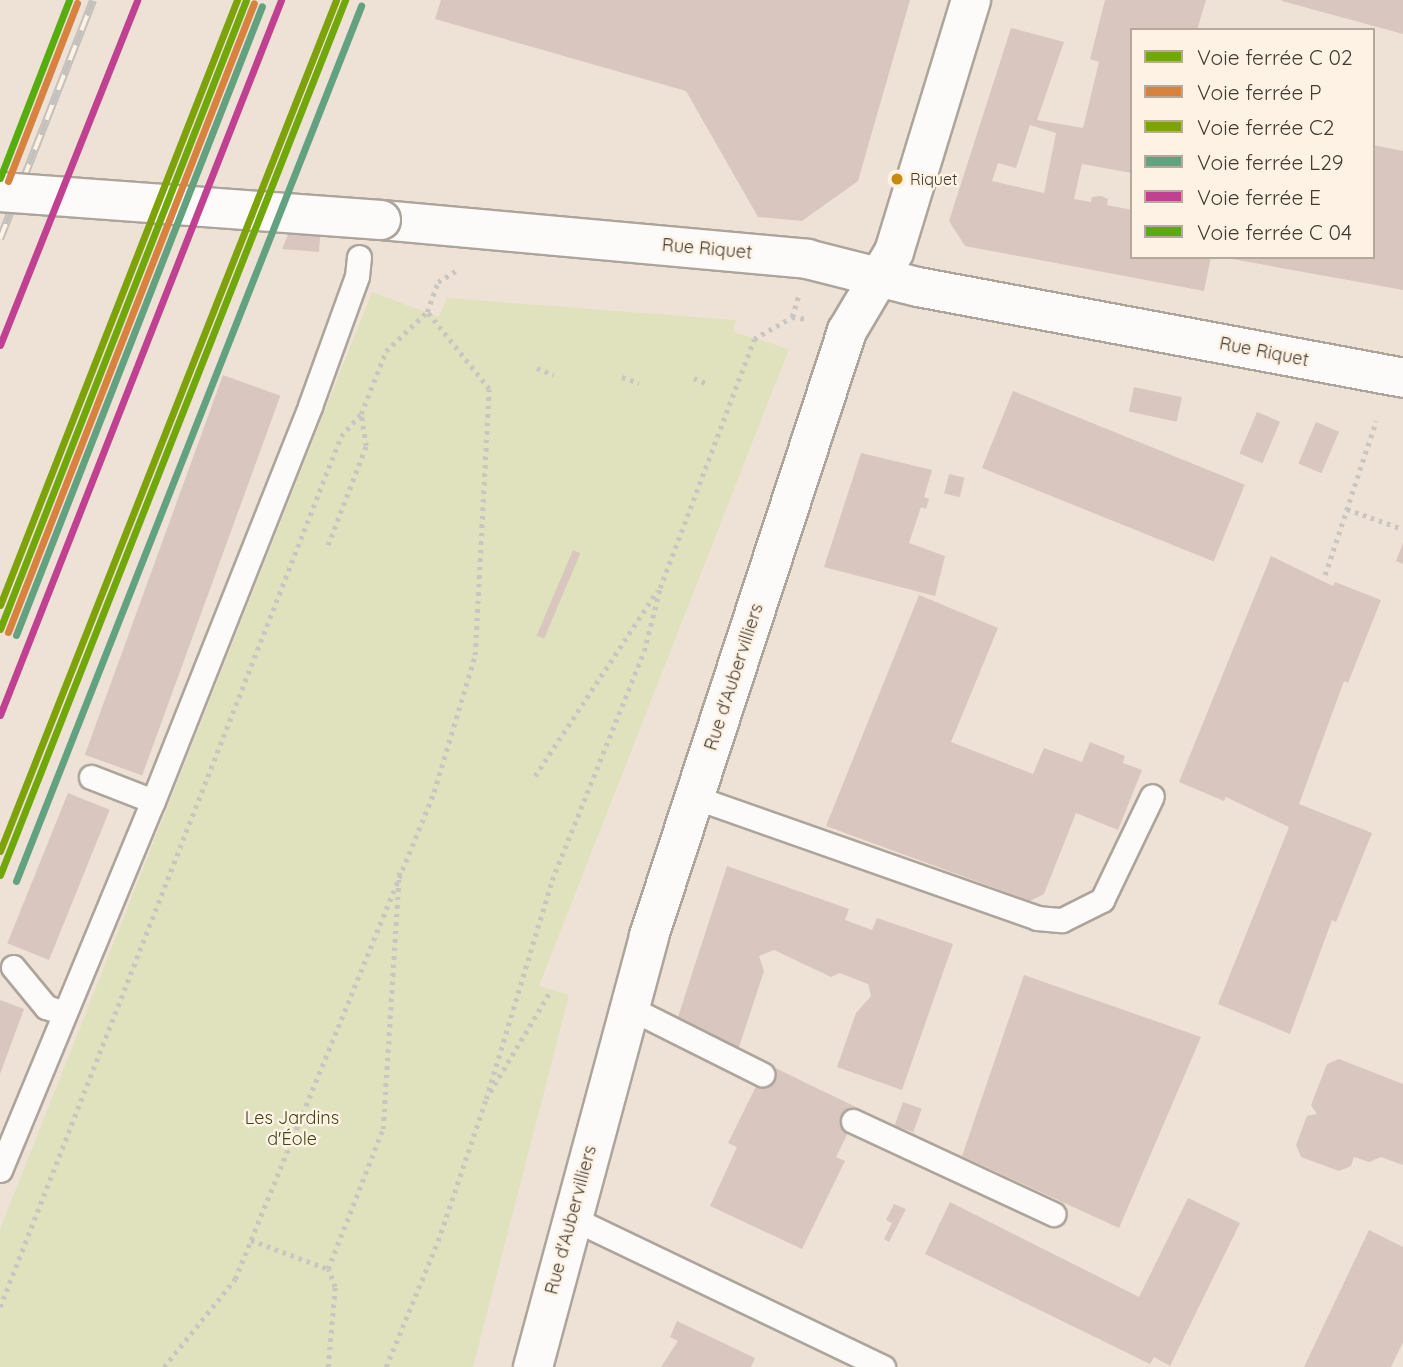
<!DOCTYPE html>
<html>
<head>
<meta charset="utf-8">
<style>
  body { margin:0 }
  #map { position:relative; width:1403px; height:1367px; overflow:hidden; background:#eee2d6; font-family:Quicksand,sans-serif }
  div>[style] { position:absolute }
  .green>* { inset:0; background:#e0e1bd }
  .building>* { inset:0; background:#d9c6bf; transform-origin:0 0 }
  .path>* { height:4.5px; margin-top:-2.25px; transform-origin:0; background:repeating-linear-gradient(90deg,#c9c5c0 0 3.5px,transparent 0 8.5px) }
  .roads { filter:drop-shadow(2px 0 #ada49b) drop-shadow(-2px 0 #ada49b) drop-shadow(0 2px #ada49b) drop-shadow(0 -2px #ada49b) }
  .service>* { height:23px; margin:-11.5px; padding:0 11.5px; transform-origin:11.5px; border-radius:11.5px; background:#fcfbf9 }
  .tertiary>* { height:38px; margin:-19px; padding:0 19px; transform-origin:19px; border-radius:19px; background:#fcfbf9 }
  .rail>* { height:8px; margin-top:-4px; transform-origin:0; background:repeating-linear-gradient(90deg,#fef2e4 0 16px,#c4c1bd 0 32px); box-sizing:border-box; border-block:2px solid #c4c1bd }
  .bridges { filter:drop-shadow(2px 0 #ada49b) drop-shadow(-2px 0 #ada49b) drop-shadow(0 2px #ada49b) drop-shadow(0 -2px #ada49b) }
  .tertiary-bridge>* { height:38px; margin:-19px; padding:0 19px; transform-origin:19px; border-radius:19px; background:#fcfbf9 }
  .rail-1>* { height:7px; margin:-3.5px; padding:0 3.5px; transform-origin:3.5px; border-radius:3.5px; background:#71a809 }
  .rail-2>* { height:7px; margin:-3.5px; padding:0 3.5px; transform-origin:3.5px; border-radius:3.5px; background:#d8823f }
  .rail-3>* { height:7px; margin:-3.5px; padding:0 3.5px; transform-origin:3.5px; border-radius:3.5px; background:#7da20a }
  .rail-4>* { height:7px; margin:-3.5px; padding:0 3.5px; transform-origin:3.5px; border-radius:3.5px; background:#63a281 }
  .rail-5>* { height:7px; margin:-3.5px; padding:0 3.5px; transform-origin:3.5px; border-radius:3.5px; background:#c04191 }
  .rail-6>* { height:7px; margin:-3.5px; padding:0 3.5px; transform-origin:3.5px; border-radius:3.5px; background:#57ad0f }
  .dots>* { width:19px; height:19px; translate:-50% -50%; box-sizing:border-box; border:4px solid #fef2e4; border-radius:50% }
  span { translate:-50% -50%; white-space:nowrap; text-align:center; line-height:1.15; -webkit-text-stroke:5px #fef2e4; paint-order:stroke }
  .bus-label { font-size:16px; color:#433b31 }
  .left { translate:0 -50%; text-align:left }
  .street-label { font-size:18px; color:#433b31 }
  .park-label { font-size:18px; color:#3e4617 }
  .legend { position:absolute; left:1130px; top:28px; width:245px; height:231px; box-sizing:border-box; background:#fef2e4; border:2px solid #b3a99c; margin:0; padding:9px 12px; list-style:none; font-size:21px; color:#433b31 }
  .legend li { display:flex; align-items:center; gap:14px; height:35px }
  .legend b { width:35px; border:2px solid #b3a99c }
</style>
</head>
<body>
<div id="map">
  <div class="green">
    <div style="clip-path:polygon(372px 292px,439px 317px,447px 298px,736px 320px,733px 332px,789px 349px,539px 986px,569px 995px,473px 1367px,0 1367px,0 1229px)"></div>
  </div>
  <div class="building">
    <div style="clip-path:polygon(441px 0,910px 0,858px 181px,802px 221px,758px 217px,686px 91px,435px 19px)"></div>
    <div style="clip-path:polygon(evenodd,1105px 0,1206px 0,1197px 30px,1132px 30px,1132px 173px,1082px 164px,1074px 199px,1091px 202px,1092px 197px,1101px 196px,1108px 199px,1107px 205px,1132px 210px,1132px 257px,1211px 257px,1204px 291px,965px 246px,949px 221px,1011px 28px,1064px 42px,1037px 120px,1083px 128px,1099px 62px,1090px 59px,1105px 0,1030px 125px,1056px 133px,1044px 193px,992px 181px,998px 163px,1016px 168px,1030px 125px)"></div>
    <div style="clip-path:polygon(1282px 0,1403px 0,1403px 34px,1282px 1px)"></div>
    <div style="clip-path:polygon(1373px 145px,1403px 151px,1403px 290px,1232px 259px,1373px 257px)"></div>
    <div style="clip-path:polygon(293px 223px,321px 225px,319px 252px,282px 249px)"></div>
    <div style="left:223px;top:375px;width:61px;height:404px;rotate:20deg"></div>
    <div style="left:1134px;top:387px;width:49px;height:25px;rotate:12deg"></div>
    <div style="left:1013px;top:391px;width:250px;height:83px;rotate:22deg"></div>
    <div style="left:1257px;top:412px;width:25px;height:45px;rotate:23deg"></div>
    <div style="left:1316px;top:422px;width:25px;height:45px;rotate:23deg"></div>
    <div style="clip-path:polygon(861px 453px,932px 470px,924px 497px,929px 499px,926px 509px,921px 507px,909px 543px,945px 556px,935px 596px,824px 567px)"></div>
    <div style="left:949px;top:474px;width:16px;height:20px;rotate:14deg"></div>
    <div style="clip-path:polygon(1403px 543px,1403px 564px,1396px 561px)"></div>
    <div style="left:573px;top:550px;width:8px;height:93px;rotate:23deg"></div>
    <div style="clip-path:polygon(1271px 556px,1333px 586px,1335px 582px,1381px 600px,1348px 683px,1344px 681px,1299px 804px,1372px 833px,1336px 922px,1332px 920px,1290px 1034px,1218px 1004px,1289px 827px,1226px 797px,1224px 801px,1179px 782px)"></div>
    <div style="clip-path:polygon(919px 595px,998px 628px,951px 742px,1033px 774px,1044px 748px,1082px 762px,1090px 742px,1125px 756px,1123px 763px,1142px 770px,1118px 830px,1076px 813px,1044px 894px,1030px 901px,826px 826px)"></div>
    <div style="left:68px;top:793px;width:45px;height:162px;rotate:22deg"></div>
    <div style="clip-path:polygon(727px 866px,849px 909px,845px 920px,872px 930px,877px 918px,953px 944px,902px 1090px,837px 1067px,856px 1013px,871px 996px,868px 984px,840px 973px,831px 977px,774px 950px,759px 956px,764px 971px,738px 1050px,677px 1020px)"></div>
    <div style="clip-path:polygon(1024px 975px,1201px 1037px,1119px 1228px,962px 1156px)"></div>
    <div style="clip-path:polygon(0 1000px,24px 1009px,0 1074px)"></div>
    <div style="clip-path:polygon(1339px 1059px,1403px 1084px,1403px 1165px,1381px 1157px,1369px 1162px,1354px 1157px,1351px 1166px,1339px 1171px,1301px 1157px,1296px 1145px,1307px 1116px,1317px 1114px,1311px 1105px,1327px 1064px)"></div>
    <div style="clip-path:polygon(767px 1064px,860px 1109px,836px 1157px,845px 1161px,802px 1249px,710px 1206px,737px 1147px,728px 1143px)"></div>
    <div style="left:903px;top:1102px;width:20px;height:25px;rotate:20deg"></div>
    <div style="clip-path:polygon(1188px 1198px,1240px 1223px,1170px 1366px,1154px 1357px,1150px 1364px,925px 1254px,950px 1202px,1139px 1297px)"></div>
    <div style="clip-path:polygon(894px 1204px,906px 1209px,889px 1242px,884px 1239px,892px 1223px,886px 1220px)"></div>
    <div style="clip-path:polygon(1369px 1230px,1403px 1247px,1403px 1342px,1391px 1367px,1304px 1367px)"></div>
    <div style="clip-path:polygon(677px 1321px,755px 1358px,751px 1367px,661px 1367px,678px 1341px,670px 1337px)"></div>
  </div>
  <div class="path">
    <div style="left:792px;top:317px;width:17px;rotate:7deg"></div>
    <div style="left:537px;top:368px;width:18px;rotate:22deg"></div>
    <div style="left:622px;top:377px;width:18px;rotate:19deg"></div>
    <div style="left:694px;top:378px;width:17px;rotate:24deg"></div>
    <div style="left:1347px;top:509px;width:59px;rotate:19.7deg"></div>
    <div style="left:328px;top:545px;width:106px;rotate:-69deg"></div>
    <div style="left:366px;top:446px;width:31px;rotate:-99deg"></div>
    <div style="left:1325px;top:575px;width:162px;rotate:-71.7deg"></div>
    <div style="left:535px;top:776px;width:222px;rotate:-56.6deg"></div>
    <div style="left:490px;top:1092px;width:119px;rotate:-59.1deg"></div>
    <div style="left:251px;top:1240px;width:82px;rotate:20.6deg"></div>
    <div style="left:0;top:1307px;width:935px;rotate:-68.62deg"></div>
    <div style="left:341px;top:436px;width:30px;rotate:-48deg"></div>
    <div style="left:361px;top:414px;width:68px;rotate:-68.4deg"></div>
    <div style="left:386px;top:351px;width:57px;rotate:-43.6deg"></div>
    <div style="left:427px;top:312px;width:32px;rotate:-70deg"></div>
    <div style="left:438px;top:282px;width:25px;rotate:-32deg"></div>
    <div style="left:164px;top:1367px;width:113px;rotate:-51.1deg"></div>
    <div style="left:235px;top:1279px;width:526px;rotate:-67.77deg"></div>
    <div style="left:434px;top:792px;width:143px;rotate:-73.3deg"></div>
    <div style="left:475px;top:655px;width:266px;rotate:-87deg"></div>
    <div style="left:489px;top:389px;width:99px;rotate:-128.8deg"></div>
    <div style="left:328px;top:1367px;width:80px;rotate:-85deg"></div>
    <div style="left:335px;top:1287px;width:19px;rotate:-111deg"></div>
    <div style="left:328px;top:1269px;width:150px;rotate:-68.6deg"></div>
    <div style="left:383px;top:1129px;width:257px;rotate:-86.4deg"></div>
    <div style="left:386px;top:1367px;width:136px;rotate:-67.6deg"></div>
    <div style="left:438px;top:1241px;width:150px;rotate:-71.3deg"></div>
    <div style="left:486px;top:1099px;width:229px;rotate:-73.2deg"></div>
    <div style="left:552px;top:880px;width:247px;rotate:-68.1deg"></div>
    <div style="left:644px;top:651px;width:65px;rotate:-75.7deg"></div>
    <div style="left:660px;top:588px;width:266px;rotate:-69.3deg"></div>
    <div style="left:754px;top:339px;width:44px;rotate:-30.1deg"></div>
    <div style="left:792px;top:317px;width:21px;rotate:-73deg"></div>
  </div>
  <div class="roads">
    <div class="service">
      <div style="left:91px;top:777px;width:66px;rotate:21.2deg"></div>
      <div style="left:694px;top:797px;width:364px;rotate:19.4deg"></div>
      <div style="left:1037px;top:918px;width:25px;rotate:5deg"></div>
      <div style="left:1062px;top:920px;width:45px;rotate:-26.6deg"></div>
      <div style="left:1102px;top:900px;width:115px;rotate:-64.3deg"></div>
      <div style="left:13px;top:967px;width:52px;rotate:50.5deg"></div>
      <div style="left:46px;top:1007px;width:19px;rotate:18deg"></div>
      <div style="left:630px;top:1008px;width:148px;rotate:26.6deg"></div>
      <div style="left:853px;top:1121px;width:221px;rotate:24.9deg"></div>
      <div style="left:0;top:1170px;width:399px;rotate:-67.5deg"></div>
      <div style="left:153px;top:801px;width:425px;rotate:-68.3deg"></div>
      <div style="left:310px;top:406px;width:138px;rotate:-70.1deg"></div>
      <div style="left:357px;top:276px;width:19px;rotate:-84deg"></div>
      <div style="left:572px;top:1218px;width:345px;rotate:25.6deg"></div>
    </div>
    <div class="tertiary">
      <div style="left:381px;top:220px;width:428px;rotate:5.2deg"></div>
      <div style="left:807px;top:259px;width:114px;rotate:14.2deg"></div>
      <div style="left:918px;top:287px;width:493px;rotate:10.6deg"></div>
      <div style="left:533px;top:1367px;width:446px;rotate:-74.9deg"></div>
      <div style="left:649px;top:936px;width:637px;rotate:-71.88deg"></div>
      <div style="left:847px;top:331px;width:92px;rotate:-59.3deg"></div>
      <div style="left:894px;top:252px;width:264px;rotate:-73deg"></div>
    </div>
  </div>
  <div class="rail">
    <div style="left:0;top:239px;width:256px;rotate:-68.7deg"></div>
  </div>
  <div class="bridges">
    <div class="tertiary-bridge">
      <div style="left:0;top:192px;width:382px;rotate:4.2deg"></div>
    </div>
  </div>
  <div class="rail-1">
    <div style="left:0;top:629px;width:675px;rotate:-68.64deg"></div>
    <div style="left:0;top:875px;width:941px;rotate:-68.48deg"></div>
  </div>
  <div class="rail-2">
    <div style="left:8px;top:181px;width:191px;rotate:-68.8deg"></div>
    <div style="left:8px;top:632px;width:675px;rotate:-68.64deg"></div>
  </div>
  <div class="rail-3">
    <div style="left:0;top:605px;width:650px;rotate:-68.61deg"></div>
    <div style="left:0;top:851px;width:915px;rotate:-68.45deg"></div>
  </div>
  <div class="rail-4">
    <div style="left:16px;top:635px;width:675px;rotate:-68.64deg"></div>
    <div style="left:16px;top:881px;width:941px;rotate:-68.48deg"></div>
  </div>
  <div class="rail-5">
    <div style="left:0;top:345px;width:371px;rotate:-68.3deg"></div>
    <div style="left:0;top:715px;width:768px;rotate:-68.54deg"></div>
  </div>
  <div class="rail-6">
    <div style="left:0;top:178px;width:191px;rotate:-68.8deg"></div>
  </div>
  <div class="dots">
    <div style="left:897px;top:179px;background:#ca8b0c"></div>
  </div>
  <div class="bus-label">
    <span class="left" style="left:910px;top:179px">Riquet</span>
  </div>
  <div class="street-label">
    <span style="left:707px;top:249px;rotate:5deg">Rue Riquet</span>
    <span style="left:1264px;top:352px;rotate:11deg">Rue Riquet</span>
    <span style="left:734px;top:677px;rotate:-72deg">Rue d'Aubervilliers</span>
    <span style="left:571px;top:1220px;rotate:-75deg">Rue d'Aubervilliers</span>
  </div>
  <div class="park-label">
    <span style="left:292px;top:1129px">Les Jardins<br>d'Éole</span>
  </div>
  <ul class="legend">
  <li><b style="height:9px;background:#71a809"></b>Voie ferrée C 02</li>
  <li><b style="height:9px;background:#d8823f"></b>Voie ferrée P</li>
  <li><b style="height:9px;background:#7da20a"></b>Voie ferrée C2</li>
  <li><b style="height:9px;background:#63a281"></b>Voie ferrée L29</li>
  <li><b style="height:9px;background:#c04191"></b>Voie ferrée E</li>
  <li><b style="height:9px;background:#57ad0f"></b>Voie ferrée C 04</li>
  </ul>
</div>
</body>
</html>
